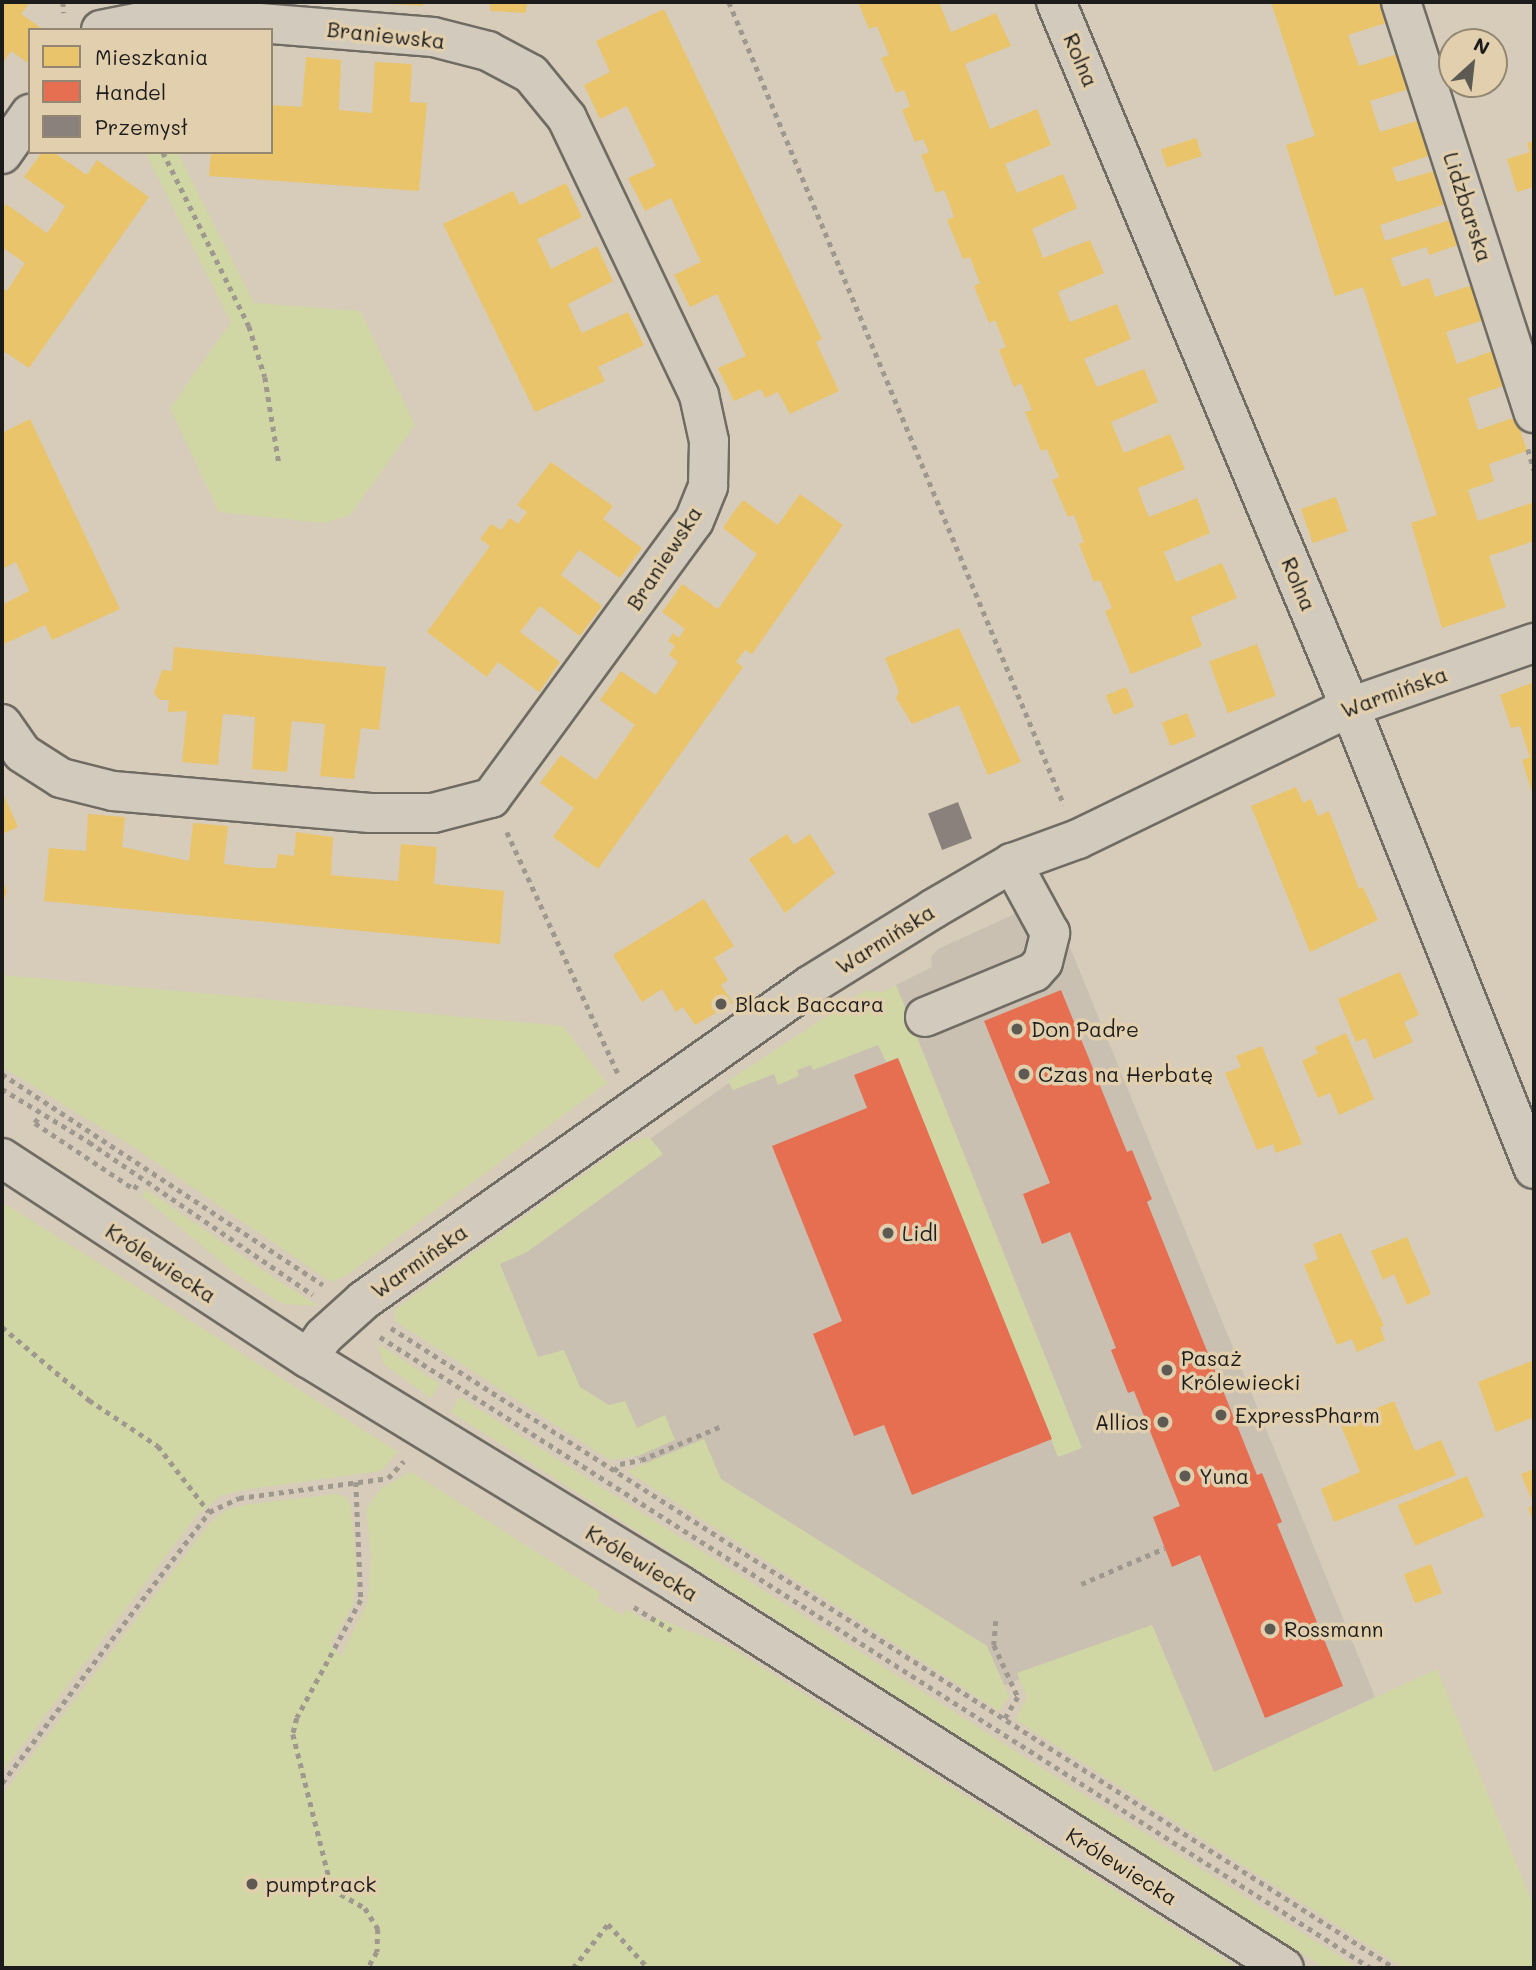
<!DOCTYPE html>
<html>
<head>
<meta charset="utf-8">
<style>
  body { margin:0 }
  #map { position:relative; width:1536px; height:1970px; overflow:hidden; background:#d6ccb9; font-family:Mali,sans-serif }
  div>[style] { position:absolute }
  .built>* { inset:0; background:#c9c0b2 }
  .green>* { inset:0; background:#d0d6a4 }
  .homes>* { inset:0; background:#e9c46a; transform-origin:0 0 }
  .shops>* { inset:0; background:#e76f51 }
  .industry>* { inset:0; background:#8a817c; transform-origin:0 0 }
  .path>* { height:4.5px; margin-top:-2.25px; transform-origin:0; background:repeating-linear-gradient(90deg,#9f988e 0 5px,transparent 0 10px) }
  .roads { filter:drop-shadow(2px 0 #706b63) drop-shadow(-2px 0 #706b63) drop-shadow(0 2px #706b63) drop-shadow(0 -2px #706b63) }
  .minor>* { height:38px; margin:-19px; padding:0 19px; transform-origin:19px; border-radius:19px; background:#d2cabd }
  .dots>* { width:19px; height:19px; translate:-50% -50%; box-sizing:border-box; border:4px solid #e2cfad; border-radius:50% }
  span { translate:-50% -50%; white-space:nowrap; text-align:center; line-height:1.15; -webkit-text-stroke:7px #e2cfad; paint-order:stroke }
  .street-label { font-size:21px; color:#1c1c1c }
  .poi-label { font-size:21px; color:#1c1c1c }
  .left { translate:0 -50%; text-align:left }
  .right { translate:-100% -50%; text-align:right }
  .frame { position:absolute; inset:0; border:4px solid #1c1c1c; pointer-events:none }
  .legend { position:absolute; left:28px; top:28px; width:245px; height:126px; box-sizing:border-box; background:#e2cfad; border:2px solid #938773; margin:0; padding:9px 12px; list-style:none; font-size:21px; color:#1c1c1c }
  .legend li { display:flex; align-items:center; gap:14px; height:35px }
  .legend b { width:35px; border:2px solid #938773 }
  .north { position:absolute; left:1438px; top:28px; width:70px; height:70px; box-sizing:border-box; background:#e2cfad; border:2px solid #938773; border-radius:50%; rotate:27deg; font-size:19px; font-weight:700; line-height:28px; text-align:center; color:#1c1c1c }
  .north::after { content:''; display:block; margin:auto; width:24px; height:32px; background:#5d5a53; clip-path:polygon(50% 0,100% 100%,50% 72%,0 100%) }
</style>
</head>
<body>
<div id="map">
  <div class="built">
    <div style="clip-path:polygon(1050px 898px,1375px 1697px,1214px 1773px,1152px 1625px,998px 1688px,406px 1311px,729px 1083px,904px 1011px,896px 985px,932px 967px,931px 957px,938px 949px)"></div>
  </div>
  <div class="green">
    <div style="clip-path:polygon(145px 152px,177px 152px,254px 303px,360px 311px,415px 425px,350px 515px,324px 523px,219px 512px,170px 408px,231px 322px)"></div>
    <div style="clip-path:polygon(2px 975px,563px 1026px,607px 1083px,347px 1275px,331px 1282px,135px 1148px,2px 1067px)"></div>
    <div style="clip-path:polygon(896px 985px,1082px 1448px,1058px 1457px,898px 1058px,886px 1062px,878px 1045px,813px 1070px,811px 1065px,797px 1070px,799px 1076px,778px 1085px,774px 1074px,733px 1090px,728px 1081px,865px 991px,884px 992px)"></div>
    <div style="clip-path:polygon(649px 1137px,663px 1154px,527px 1252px,500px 1264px,538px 1357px,564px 1350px,580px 1387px,609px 1405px,625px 1401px,637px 1428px,665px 1415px,675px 1440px,638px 1456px,610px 1460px,395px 1321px,395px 1309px,626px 1144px)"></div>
    <div style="clip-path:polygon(147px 1190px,277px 1280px,319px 1306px,283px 1304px,235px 1273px,142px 1196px)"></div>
    <div style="clip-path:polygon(2px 1202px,398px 1452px,381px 1471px,244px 1490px,220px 1496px,196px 1516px,2px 1772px)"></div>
    <div style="clip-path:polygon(378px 1344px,440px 1384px,431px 1398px,384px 1364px)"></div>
    <div style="clip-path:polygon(460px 1397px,1092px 1800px,1358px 1968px,1325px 1968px,1051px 1795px,451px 1412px)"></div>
    <div style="clip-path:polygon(704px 1439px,721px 1479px,987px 1646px,1009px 1696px,999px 1711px,627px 1471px)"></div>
    <div style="clip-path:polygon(411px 1472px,601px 1593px,597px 1601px,623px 1615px,627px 1609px,648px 1622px,652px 1616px,728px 1646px,1238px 1968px,2px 1968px,2px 1795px,209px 1524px,226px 1510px,244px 1505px,335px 1494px,346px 1497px,351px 1506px,357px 1575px,353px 1605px,330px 1645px,341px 1656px,368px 1601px,371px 1555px,366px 1509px,381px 1488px)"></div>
    <div style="clip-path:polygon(1152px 1625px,1214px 1772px,1437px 1669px,1534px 1907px,1534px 1968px,1404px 1968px,1016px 1720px,1027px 1697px,1017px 1673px)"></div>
  </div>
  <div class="homes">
    <div style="clip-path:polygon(2px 2px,30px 2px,21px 14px,44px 30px,30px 30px,30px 64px,11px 51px,2px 64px)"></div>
    <div style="clip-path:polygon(390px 2px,423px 2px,423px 6px,390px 4px)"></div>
    <div style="clip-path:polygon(490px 2px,527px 2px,526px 13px,490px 11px)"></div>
    <div style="clip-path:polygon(858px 2px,939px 2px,951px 32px,996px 13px,1011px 46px,965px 64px,990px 129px,1037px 109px,1051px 145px,1005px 164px,1017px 193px,1063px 174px,1077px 208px,1032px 229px,1043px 258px,1090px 240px,1104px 273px,1058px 292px,1070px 322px,1117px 304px,1131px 339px,1084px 359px,1097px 387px,1144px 369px,1158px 402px,1111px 422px,1124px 453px,1170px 434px,1185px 469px,1138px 488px,1143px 503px,1149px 517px,1197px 498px,1210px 533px,1164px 552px,1176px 582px,1222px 563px,1237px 598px,1191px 617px,1202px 646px,1131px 674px,1105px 611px,1112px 608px,1100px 580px,1094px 582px,1079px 544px,1084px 542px,1074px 515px,1068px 517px,1052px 480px,1059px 477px,1047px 449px,1041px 451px,1025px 412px,1032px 410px,1021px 383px,1014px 387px,999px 350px,1006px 347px,995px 320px,989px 323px,974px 286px,980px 283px,974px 268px,970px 257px,963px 259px,947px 220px,954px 217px,949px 202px,944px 190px,936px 193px,921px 155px,929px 152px,923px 139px,915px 142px,902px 110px,910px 106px,904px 90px,896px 93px,881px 58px,889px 55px,877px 26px,869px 29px)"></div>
    <div style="clip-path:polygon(1271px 2px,1383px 2px,1389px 22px,1348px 35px,1359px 66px,1398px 54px,1409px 89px,1370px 101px,1375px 117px,1380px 132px,1420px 120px,1431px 155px,1392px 168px,1397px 182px,1437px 170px,1448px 203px,1380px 225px,1385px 241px,1453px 219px,1461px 244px,1429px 255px,1427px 247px,1391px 258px,1402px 287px,1429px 278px,1435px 297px,1473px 285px,1484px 320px,1446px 332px,1457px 364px,1495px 350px,1506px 385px,1468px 398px,1478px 430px,1516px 417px,1527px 451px,1489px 464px,1494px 481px,1468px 490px,1478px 521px,1534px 502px,1534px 541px,1489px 556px,1506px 607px,1442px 628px,1411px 523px,1437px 515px,1363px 287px,1335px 296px,1307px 211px,1286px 145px,1315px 136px)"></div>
    <div style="clip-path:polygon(664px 9px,822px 339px,816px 342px,839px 391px,790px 414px,778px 392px,765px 398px,761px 389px,734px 401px,718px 368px,746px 356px,731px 324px,717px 294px,690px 307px,674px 275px,701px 262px,685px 228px,671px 198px,645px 211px,628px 178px,656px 166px,647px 147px,627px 106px,600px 119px,584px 85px,610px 72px,596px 41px)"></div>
    <div style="clip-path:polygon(306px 57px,341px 60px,339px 110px,372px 113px,375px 62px,412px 64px,410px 102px,427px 103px,419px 191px,209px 176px,211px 152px,271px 152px,271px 105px,302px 107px)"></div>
    <div style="left:1196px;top:138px;width:19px;height:37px;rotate:72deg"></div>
    <div style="clip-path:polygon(1534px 141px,1534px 187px,1517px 192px,1507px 159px,1530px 152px,1527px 143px)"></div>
    <div style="clip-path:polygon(42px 152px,53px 152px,87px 175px,97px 160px,149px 197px,29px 368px,2px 350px,2px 287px,7px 291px,25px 263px,2px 247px,2px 210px,6px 204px,47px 233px,57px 219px,65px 206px,24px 177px)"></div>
    <div style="clip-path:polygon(566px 183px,582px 217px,537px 239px,551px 269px,597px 246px,613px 281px,568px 304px,574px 317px,582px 333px,628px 312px,644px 345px,598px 367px,605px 381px,535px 412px,443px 224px,513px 191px,520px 205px)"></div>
    <div style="clip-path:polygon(30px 419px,120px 609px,52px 640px,45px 625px,2px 645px,2px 605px,29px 591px,16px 562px,2px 569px,2px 433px)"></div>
    <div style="clip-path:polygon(551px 462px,613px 506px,603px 519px,642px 548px,620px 578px,579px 550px,568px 565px,561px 575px,602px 606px,580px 636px,540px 606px,520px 632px,560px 662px,539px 692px,498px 662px,487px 677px,427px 632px,490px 546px,480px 539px,491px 524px,501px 530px,510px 518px,518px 524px,527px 512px,517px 505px)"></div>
    <div style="clip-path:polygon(800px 494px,843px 525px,752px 654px,745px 650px,736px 662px,743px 667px,598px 869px,553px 837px,574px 808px,540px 783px,561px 755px,596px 780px,635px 725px,600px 700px,621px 671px,656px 695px,678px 662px,669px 655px,675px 646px,668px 641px,673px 633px,679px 638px,685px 629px,662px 612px,682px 584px,718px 609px,757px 554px,723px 528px,733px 513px,743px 500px,778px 525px)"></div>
    <div style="left:1336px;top:497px;width:36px;height:37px;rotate:71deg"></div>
    <div style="clip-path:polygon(959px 628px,1021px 762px,988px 775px,959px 705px,912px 724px,896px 698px,899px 692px,885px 658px)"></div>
    <div style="left:1257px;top:644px;width:55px;height:51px;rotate:70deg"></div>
    <div style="clip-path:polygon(174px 647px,386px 667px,379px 730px,361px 728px,354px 779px,320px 776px,325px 724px,292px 721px,287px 772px,252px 769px,255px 717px,237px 715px,223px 714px,218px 765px,182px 762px,187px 711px,168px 712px,169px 700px,160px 700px,154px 693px,162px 670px,172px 671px)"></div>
    <div style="clip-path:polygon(1534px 682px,1534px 799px,1522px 760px,1530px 757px,1525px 742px,1520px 726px,1511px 728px,1500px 695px)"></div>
    <div style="left:1126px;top:687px;width:21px;height:22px;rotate:67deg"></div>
    <div style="left:1187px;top:713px;width:25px;height:27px;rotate:69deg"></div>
    <div style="clip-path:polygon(1296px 787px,1303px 803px,1311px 799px,1318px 816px,1329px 811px,1359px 889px,1363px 887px,1378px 920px,1310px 952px,1251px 806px)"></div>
    <div style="clip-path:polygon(2px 792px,18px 827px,2px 834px)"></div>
    <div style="clip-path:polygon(88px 814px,125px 817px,122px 847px,189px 861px,193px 823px,228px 826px,224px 864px,259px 868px,276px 868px,278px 854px,294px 856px,296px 832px,333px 837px,331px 875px,398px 881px,401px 844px,437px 847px,434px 884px,504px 891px,500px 944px,44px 901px,49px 848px,86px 851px)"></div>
    <div style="clip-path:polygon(787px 834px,794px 845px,810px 834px,835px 873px,785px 913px,749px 859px)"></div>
    <div style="clip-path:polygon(2px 880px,7px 891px,2px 905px)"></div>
    <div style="clip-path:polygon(704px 899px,734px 946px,714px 958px,728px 980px,721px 985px,733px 1003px,695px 1025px,683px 1007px,676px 1012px,662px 989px,642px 1002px,613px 955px)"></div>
    <div style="clip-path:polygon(1400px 972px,1419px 1015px,1404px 1022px,1413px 1042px,1374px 1059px,1366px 1038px,1356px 1042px,1338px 999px)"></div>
    <div style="clip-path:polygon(1346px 1033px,1374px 1099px,1339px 1115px,1330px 1093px,1318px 1098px,1302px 1061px,1318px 1053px,1315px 1047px)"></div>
    <div style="clip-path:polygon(1262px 1046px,1302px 1144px,1276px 1153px,1273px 1144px,1257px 1150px,1225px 1073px,1241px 1067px,1236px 1056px)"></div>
    <div style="clip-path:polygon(1341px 1233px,1384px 1326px,1380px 1327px,1385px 1340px,1357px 1352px,1352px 1339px,1337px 1345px,1304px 1265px,1318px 1259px,1313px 1244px)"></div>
    <div style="clip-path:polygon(1407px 1237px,1431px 1294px,1407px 1305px,1394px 1274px,1383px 1280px,1371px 1251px)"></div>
    <div style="clip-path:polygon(1534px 1360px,1534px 1417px,1496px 1432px,1478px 1382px)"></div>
    <div style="clip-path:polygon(1394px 1401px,1415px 1451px,1441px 1440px,1456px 1475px,1334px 1522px,1321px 1489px,1360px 1472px,1340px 1423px)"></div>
    <div style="clip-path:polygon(1534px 1469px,1534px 1524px,1528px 1508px,1534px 1505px,1521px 1474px)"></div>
    <div style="left:1467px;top:1476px;width:44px;height:75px;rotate:67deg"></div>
    <div style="left:1431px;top:1564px;width:31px;height:29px;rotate:69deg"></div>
  </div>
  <div class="shops">
    <div style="clip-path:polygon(1061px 990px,1127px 1152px,1132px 1150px,1152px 1199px,1147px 1202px,1257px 1475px,1262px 1473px,1282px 1522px,1277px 1524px,1343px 1686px,1265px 1718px,1200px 1555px,1172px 1567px,1153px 1517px,1180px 1506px,1134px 1391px,1128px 1393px,1111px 1350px,1116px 1348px,1070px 1232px,1042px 1244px,1023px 1194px,1050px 1183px,984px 1021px)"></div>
    <div style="clip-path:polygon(898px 1058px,1052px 1439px,912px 1495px,884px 1425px,854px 1436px,813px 1334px,842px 1321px,772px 1146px,867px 1108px,854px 1075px)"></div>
  </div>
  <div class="industry">
    <div style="left:958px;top:802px;width:39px;height:32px;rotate:69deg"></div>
  </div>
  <div class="path">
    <div style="left:63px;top:2px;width:11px;rotate:85deg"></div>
    <div style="left:729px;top:2px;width:870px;rotate:67.35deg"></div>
    <div style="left:163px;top:152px;width:194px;rotate:63.7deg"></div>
    <div style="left:249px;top:326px;width:53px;rotate:72.6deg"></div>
    <div style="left:265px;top:377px;width:87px;rotate:80.8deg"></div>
    <div style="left:1528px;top:449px;width:22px;rotate:74deg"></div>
    <div style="left:507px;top:832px;width:268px;rotate:65.3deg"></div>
    <div style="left:2px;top:1074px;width:384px;rotate:33.3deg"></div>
    <div style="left:2px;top:1089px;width:102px;rotate:31.3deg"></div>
    <div style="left:89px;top:1142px;width:271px;rotate:34.3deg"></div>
    <div style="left:38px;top:1119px;width:5px;rotate:127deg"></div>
    <div style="left:35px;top:1123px;width:119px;rotate:33.7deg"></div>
    <div style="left:134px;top:1189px;width:7px;rotate:-56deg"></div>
    <div style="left:2px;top:1327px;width:114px;rotate:40deg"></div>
    <div style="left:89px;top:1400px;width:83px;rotate:33.7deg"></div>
    <div style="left:158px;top:1446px;width:83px;rotate:52.3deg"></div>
    <div style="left:391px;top:1328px;width:1191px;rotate:32.52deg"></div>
    <div style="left:380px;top:1337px;width:1175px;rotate:32.49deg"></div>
    <div style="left:614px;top:1471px;width:9px;rotate:-49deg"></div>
    <div style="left:620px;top:1464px;width:21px;rotate:-11deg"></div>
    <div style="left:641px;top:1460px;width:90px;rotate:-22.9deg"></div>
    <div style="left:356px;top:1482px;width:118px;rotate:87.6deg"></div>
    <div style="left:361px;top:1600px;width:134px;rotate:118.5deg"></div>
    <div style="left:297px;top:1718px;width:16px;rotate:104deg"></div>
    <div style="left:293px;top:1734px;width:160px;rotate:75.9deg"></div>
    <div style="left:332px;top:1889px;width:38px;rotate:30deg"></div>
    <div style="left:365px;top:1908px;width:25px;rotate:58deg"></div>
    <div style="left:378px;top:1929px;width:23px;rotate:92deg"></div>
    <div style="left:377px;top:1952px;width:18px;rotate:119deg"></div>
    <div style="left:1081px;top:1584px;width:91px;rotate:-23.2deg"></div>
    <div style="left:634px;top:1607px;width:44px;rotate:31.9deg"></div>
    <div style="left:996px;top:1621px;width:24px;rotate:95deg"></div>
    <div style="left:994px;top:1645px;width:57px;rotate:65.2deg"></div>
    <div style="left:1018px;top:1697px;width:27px;rotate:121deg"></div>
    <div style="left:2px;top:1783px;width:341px;rotate:-52.6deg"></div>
    <div style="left:209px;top:1512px;width:33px;rotate:-25deg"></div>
    <div style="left:239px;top:1498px;width:150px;rotate:-7.6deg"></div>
    <div style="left:388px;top:1478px;width:23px;rotate:-47deg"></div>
    <div style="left:573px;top:1968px;width:56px;rotate:-51.5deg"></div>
    <div style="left:608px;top:1924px;width:59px;rotate:47.7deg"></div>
  </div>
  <div class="roads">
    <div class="minor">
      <div style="left:1056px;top:2px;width:764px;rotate:67.36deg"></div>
      <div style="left:1350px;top:707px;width:497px;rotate:68.3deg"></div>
      <div style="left:1401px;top:2px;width:432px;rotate:72.1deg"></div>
      <div style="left:2px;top:154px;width:49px;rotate:-55deg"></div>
      <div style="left:2px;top:724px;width:35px;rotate:55deg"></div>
      <div style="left:22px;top:753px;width:46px;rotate:32.7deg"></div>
      <div style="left:61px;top:778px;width:54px;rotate:14deg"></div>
      <div style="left:113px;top:791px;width:258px;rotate:4.9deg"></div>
      <div style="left:370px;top:813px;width:63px"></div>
      <div style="left:433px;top:813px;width:60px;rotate:-14.5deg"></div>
      <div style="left:491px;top:798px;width:343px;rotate:-53.8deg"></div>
      <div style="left:694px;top:521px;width:38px;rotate:-68deg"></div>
      <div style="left:708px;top:486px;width:45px;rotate:-88.7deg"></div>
      <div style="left:709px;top:441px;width:47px;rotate:-102.3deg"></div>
      <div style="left:699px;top:395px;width:307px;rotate:-115.5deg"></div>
      <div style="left:567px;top:118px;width:57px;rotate:-129.3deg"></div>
      <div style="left:531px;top:74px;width:49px;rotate:-151.9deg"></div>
      <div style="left:488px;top:51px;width:57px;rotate:-165.7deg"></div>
      <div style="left:433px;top:37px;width:224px;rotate:-175.4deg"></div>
      <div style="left:210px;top:19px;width:60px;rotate:179deg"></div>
      <div style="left:150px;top:20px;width:50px;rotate:168.5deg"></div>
      <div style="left:925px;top:1017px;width:118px;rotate:-22.4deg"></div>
      <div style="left:1034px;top:972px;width:13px;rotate:-48deg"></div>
      <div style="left:1043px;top:962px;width:30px;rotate:-76deg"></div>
      <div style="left:1050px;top:933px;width:80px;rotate:-118.5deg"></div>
      <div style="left:2px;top:1158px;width:366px;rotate:33.2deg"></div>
      <div style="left:308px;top:1358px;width:434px;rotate:31.4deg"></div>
      <div style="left:678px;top:1584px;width:717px;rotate:32.36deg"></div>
      <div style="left:308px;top:1358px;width:27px;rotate:-54deg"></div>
      <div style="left:324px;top:1336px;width:54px;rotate:-42deg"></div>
      <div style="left:364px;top:1300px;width:545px;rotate:-35.21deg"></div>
      <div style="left:809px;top:986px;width:146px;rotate:-31.8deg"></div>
      <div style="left:933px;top:909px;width:91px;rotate:-30.2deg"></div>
      <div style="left:1012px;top:863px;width:70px;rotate:-20deg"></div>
      <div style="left:1078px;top:839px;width:302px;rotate:-25.9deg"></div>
      <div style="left:1350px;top:707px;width:195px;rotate:-19.2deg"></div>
    </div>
  </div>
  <div class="dots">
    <div style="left:721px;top:1004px;background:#5d5a53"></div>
    <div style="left:1017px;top:1029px;background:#5d5a53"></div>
    <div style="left:1024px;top:1074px;background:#5d5a53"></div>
    <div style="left:888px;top:1233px;background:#5d5a53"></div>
    <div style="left:1167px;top:1370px;background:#5d5a53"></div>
    <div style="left:1221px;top:1415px;background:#5d5a53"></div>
    <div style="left:1163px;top:1422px;background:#5d5a53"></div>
    <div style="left:1185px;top:1476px;background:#5d5a53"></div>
    <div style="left:1270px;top:1629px;background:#5d5a53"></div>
    <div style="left:252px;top:1884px;background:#5d5a53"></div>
  </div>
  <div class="street-label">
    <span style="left:386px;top:35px;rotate:6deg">Braniewska</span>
    <span style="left:1081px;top:60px;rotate:67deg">Rolna</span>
    <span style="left:1468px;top:207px;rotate:72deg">Lidzbarska</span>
    <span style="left:664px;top:558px;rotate:-57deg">Braniewska</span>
    <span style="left:1299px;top:584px;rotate:67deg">Rolna</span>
    <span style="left:1394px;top:692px;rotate:-20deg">Warmińska</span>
    <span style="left:885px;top:939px;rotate:-32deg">Warmińska</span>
    <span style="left:419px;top:1261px;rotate:-35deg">Warmińska</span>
    <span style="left:161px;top:1263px;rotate:33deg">Królewiecka</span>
    <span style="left:642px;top:1563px;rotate:31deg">Królewiecka</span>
    <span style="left:1122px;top:1866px;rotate:32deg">Królewiecka</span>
  </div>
  <div class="poi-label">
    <span class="left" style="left:735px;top:1004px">Black Baccara</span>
    <span class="left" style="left:1031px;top:1029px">Don Padre</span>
    <span class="left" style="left:1038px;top:1074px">Czas na Herbatę</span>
    <span class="left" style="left:902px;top:1233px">Lidl</span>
    <span class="left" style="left:1181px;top:1370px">Pasaż<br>Królewiecki</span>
    <span class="left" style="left:1235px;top:1415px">ExpressPharm</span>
    <span class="right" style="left:1149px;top:1422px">Allios</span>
    <span class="left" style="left:1199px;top:1476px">Yuna</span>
    <span class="left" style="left:1284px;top:1629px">Rossmann</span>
    <span class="left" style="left:266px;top:1884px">pumptrack</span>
  </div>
  <div class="frame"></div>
  <ul class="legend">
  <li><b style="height:19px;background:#e9c46a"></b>Mieszkania</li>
  <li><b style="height:19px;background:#e76f51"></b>Handel</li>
  <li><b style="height:19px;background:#8a817c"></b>Przemysł</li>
  </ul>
  <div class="north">N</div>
</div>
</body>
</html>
